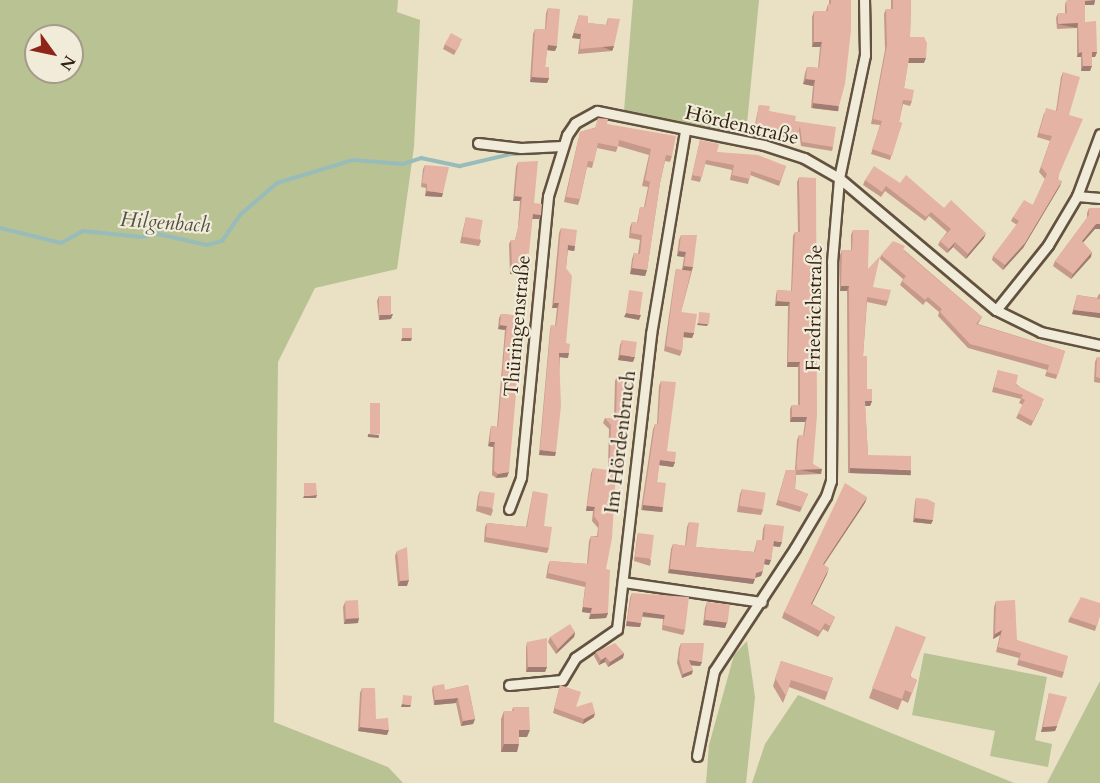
<!DOCTYPE html>
<html>
<head>
<meta charset="utf-8">
<style>
  body { margin:0 }
  #map { position:relative; width:1100px; height:783px; overflow:hidden; background:#eae0c4; font-family:Cardo,serif }
  div>[style] { position:absolute }
  .green>* { inset:0; background:#b8c293 }
  .stream>* { height:4px; margin:-2px; padding:0 2px; transform-origin:2px; border-radius:2px; background:#98bcb9 }
  .roads { filter:drop-shadow(2px 0 #62523f) drop-shadow(-2px 0 #62523f) drop-shadow(0 2px #62523f) drop-shadow(0 -2px #62523f) }
  .street>* { height:9px; margin:-4.5px; padding:0 4.5px; transform-origin:4.5px; border-radius:4.5px; background:#f1ebd9 }
  .wall>* { inset:0; background:#c59a8c }
  .shaded-wall>* { inset:0; background:#a07d72; transform-origin:0 0 }
  .building>* { inset:0; background:#e5b3a3; transform-origin:0 0 }
  span { translate:-50% -50%; white-space:nowrap; text-align:center; line-height:1.15; -webkit-text-stroke:4.5px #f1ebd9; paint-order:stroke }
  .street-label { font-size:20px; color:#342213 }
  .water-label { font-size:21px; color:#525045; font-style:italic }
  .north { position:absolute; left:24px; top:24px; width:60px; height:60px; box-sizing:border-box; background:#f1ebd9; border:2px solid #a59b8a; border-radius:50%; rotate:123deg; font-size:16px; font-weight:700; line-height:24px; text-align:center; color:#342213 }
  .north::after { content:''; display:block; margin:auto; width:21px; height:27px; background:#8f2418; clip-path:polygon(50% 0,100% 100%,50% 72%,0 100%) }
</style>
</head>
<body>
<div id="map">
  <div class="green">
    <div style="clip-path:polygon(evenodd,0 0,398px 0,397px 12px,420px 20px,414px 147px,397px 269px,315px 288px,278px 362px,274px 722px,388px 767px,403px 783px,0 783px,0 0,36px 36px,72px 36px,72px 72px,36px 72px,36px 36px)"></div>
    <div style="clip-path:polygon(633px 0,759px 0,746px 134px,624px 111px)"></div>
    <div style="clip-path:polygon(747px 641px,755px 697px,746px 783px,706px 783px,709px 745px,734px 655px)"></div>
    <div style="clip-path:polygon(924px 653px,1047px 677px,1035px 740px,1052px 744px,1048px 767px,990px 756px,995px 731px,912px 715px)"></div>
    <div style="clip-path:polygon(1100px 681px,1100px 783px,1047px 783px)"></div>
    <div style="clip-path:polygon(798px 695px,1014px 783px,752px 783px,765px 744px)"></div>
  </div>
  <div class="stream">
    <div style="left:0;top:228px;width:63px;rotate:13.8deg"></div>
    <div style="left:61px;top:243px;width:25px;rotate:-29deg"></div>
    <div style="left:83px;top:231px;width:58px;rotate:5.9deg"></div>
    <div style="left:141px;top:237px;width:17px;rotate:-10deg"></div>
    <div style="left:158px;top:234px;width:50px;rotate:12.7deg"></div>
    <div style="left:207px;top:245px;width:16px;rotate:-15deg"></div>
    <div style="left:222px;top:241px;width:33px;rotate:-55deg"></div>
    <div style="left:241px;top:214px;width:48px;rotate:-40.7deg"></div>
    <div style="left:277px;top:183px;width:79px;rotate:-16.8deg"></div>
    <div style="left:353px;top:160px;width:50px;rotate:4.6deg"></div>
    <div style="left:403px;top:164px;width:19px;rotate:-18deg"></div>
    <div style="left:421px;top:158px;width:40px;rotate:12deg"></div>
    <div style="left:460px;top:166px;width:52px;rotate:-13.2deg"></div>
    <div style="left:511px;top:154px;width:41px;rotate:-2.8deg"></div>
  </div>
  <div class="roads">
    <div class="street">
      <div style="left:478px;top:143px;width:43px;rotate:6.6deg"></div>
      <div style="left:521px;top:148px;width:41px;rotate:-2.8deg"></div>
      <div style="left:1077px;top:196px;width:23px;rotate:5deg"></div>
      <div style="left:996px;top:310px;width:83px;rotate:-51.3deg"></div>
      <div style="left:1048px;top:245px;width:57px;rotate:-59.4deg"></div>
      <div style="left:1077px;top:196px;width:66px;rotate:-69.6deg"></div>
      <div style="left:509px;top:509px;width:34px;rotate:-69deg"></div>
      <div style="left:521px;top:477px;width:282px;rotate:-84.5deg"></div>
      <div style="left:548px;top:196px;width:64px;rotate:-72.7deg"></div>
      <div style="left:567px;top:135px;width:14px;rotate:-56deg"></div>
      <div style="left:575px;top:123px;width:25px;rotate:-29deg"></div>
      <div style="left:597px;top:111px;width:170px;rotate:11.5deg"></div>
      <div style="left:764px;top:145px;width:42px;rotate:18deg"></div>
      <div style="left:804px;top:158px;width:40px;rotate:29.7deg"></div>
      <div style="left:839px;top:178px;width:205px;rotate:40.1deg"></div>
      <div style="left:996px;top:310px;width:50px;rotate:26.1deg"></div>
      <div style="left:1041px;top:332px;width:60px;rotate:12.4deg"></div>
      <div style="left:623px;top:582px;width:140px;rotate:8.2deg"></div>
      <div style="left:509px;top:685px;width:53px;rotate:-5.4deg"></div>
      <div style="left:562px;top:680px;width:26px;rotate:-59deg"></div>
      <div style="left:575px;top:658px;width:51px;rotate:-34.6deg"></div>
      <div style="left:617px;top:629px;width:297px;rotate:-83.4deg"></div>
      <div style="left:651px;top:334px;width:206px;rotate:-80.5deg"></div>
      <div style="left:697px;top:756px;width:87px;rotate:-78.7deg"></div>
      <div style="left:714px;top:671px;width:147px;rotate:-56.6deg"></div>
      <div style="left:795px;top:548px;width:61px;rotate:-59.2deg"></div>
      <div style="left:826px;top:496px;width:16px;rotate:-72deg"></div>
      <div style="left:831px;top:481px;width:219px;rotate:-89.7deg"></div>
      <div style="left:832px;top:262px;width:84px;rotate:-85.2deg"></div>
      <div style="left:839px;top:178px;width:126px;rotate:-78.1deg"></div>
      <div style="left:865px;top:55px;width:55px;rotate:-91deg"></div>
    </div>
  </div>
  <div class="wall">
    <div style="clip-path:polygon(829px 0,851px 0,837px 111px,811px 108px,813px 86px,803px 84px,805px 73px,807px 67px,818px 68px,820px 47px,812px 47px,812px 17px,814px 11px,826px 11px,828px 4px,829px 4px)"></div>
    <div style="clip-path:polygon(891px 0,911px 0,910px 37px,924px 63px,908px 63px,904px 88px,912px 101px,910px 106px,903px 104px,899px 122px,902px 123px,890px 160px,871px 154px,880px 125px,871px 124px,885px 50px,884px 14px,886px 9px,891px 9px)"></div>
    <div style="clip-path:polygon(1070px 0,1095px 0,1094px 5px,1085px 5px,1085px 22px,1097px 52px,1095px 57px,1092px 57px,1090px 71px,1081px 71px,1081px 57px,1077px 57px,1077px 28px,1057px 29px,1056px 18px,1058px 13px,1065px 13px,1065px 5px,1066px 1px)"></div>
    <div style="clip-path:polygon(548px 8px,557px 46px,555px 51px,547px 50px,545px 67px,549px 78px,547px 83px,530px 82px,533px 34px,535px 29px,545px 29px,546px 13px)"></div>
    <div style="clip-path:polygon(579px 15px,588px 23px,606px 25px,608px 18px,614px 46px,612px 51px,578px 54px,580px 39px,572px 38px)"></div>
    <div style="clip-path:polygon(445px 44px,460px 44px,454px 55px,443px 49px)"></div>
    <div style="clip-path:polygon(1063px 72px,1069px 115px,1058px 179px,1060px 186px,1023px 248px,1003px 270px,992px 260px,993px 256px,1017px 225px,1011px 221px,1013px 217px,1033px 205px,1045px 179px,1039px 172px,1050px 141px,1037px 137px,1044px 113px,1056px 111px,1061px 77px)"></div>
    <div style="clip-path:polygon(759px 105px,769px 111px,795px 121px,833px 147px,832px 151px,801px 146px,799px 131px,795px 140px,754px 129px)"></div>
    <div style="clip-path:polygon(607px 124px,672px 156px,670px 162px,665px 161px,660px 183px,647px 270px,645px 276px,630px 274px,632px 259px,634px 253px,638px 254px,640px 240px,629px 238px,630px 227px,632px 222px,637px 223px,640px 207px,644px 207px,648px 187px,642px 186px,649px 155px,618px 146px,616px 152px,597px 148px,592px 168px,587px 167px,580px 199px,578px 205px,564px 202px,580px 132px)"></div>
    <div style="clip-path:polygon(700px 140px,717px 152px,786px 166px,779px 186px,750px 175px,748px 184px,730px 180px,732px 170px,705px 164px,700px 182px,691px 180px)"></div>
    <div style="clip-path:polygon(518px 162px,534px 203px,541px 215px,539px 219px,532px 219px,526px 275px,510px 274px,509px 244px,511px 240px,515px 240px,518px 228px,520px 201px,513px 201px,516px 167px)"></div>
    <div style="clip-path:polygon(425px 165px,442px 197px,425px 196px,426px 188px,421px 187px,423px 169px)"></div>
    <div style="clip-path:polygon(799px 177px,813px 464px,821px 474px,796px 475px,795px 489px,808px 494px,800px 512px,776px 505px,786px 470px,795px 470px,797px 440px,799px 435px,803px 436px,805px 422px,790px 422px,790px 409px,792px 405px,798px 405px,798px 367px,787px 367px,788px 306px,775px 306px,776px 295px,777px 290px,791px 291px,793px 236px,795px 232px,798px 232px,797px 182px)"></div>
    <div style="clip-path:polygon(865px 180px,900px 183px,944px 208px,984px 238px,966px 259px,953px 247px,947px 253px,938px 245px,940px 241px,947px 232px,929px 216px,925px 221px,885px 191px,881px 197px,863px 185px)"></div>
    <div style="clip-path:polygon(1089px 208px,1100px 208px,1100px 229px,1095px 229px,1083px 242px,1091px 257px,1071px 279px,1053px 266px,1055px 261px,1087px 218px,1087px 213px)"></div>
    <div style="clip-path:polygon(466px 217px,481px 241px,479px 246px,460px 243px)"></div>
    <div style="clip-path:polygon(561px 228px,575px 246px,574px 251px,568px 250px,566px 268px,566px 343px,568px 358px,560px 357px,555px 456px,539px 455px,550px 330px,551px 325px,555px 326px,557px 308px,552px 308px,559px 233px)"></div>
    <div style="clip-path:polygon(853px 230px,868px 269px,873px 287px,888px 301px,886px 306px,867px 302px,863px 356px,867px 389px,872px 401px,870px 406px,865px 406px,868px 455px,910px 475px,848px 473px,847px 291px,840px 291px,840px 255px,842px 250px,851px 250px,851px 235px)"></div>
    <div style="clip-path:polygon(681px 235px,693px 267px,681px 312px,694px 333px,692px 338px,683px 337px,682px 351px,680px 356px,664px 351px,675px 274px,676px 269px,682px 270px,684px 257px,677px 256px,679px 240px)"></div>
    <div style="clip-path:polygon(904px 250px,982px 317px,978px 324px,1065px 351px,1056px 379px,1045px 376px,1047px 370px,968px 348px,938px 316px,939px 312px,926px 301px,923px 305px,900px 285px,903px 279px,880px 259px,881px 255px)"></div>
    <div style="clip-path:polygon(1099px 294px,1100px 294px,1100px 318px,1072px 314px,1077px 295px,1097px 298px)"></div>
    <div style="clip-path:polygon(379px 296px,391px 319px,379px 320px,377px 301px)"></div>
    <div style="clip-path:polygon(501px 314px,523px 316px,507px 477px,496px 478px,492px 475px,493px 447px,488px 446px,490px 431px,491px 426px,497px 427px,505px 330px,498px 329px,499px 318px)"></div>
    <div style="clip-path:polygon(622px 340px,633px 362px,618px 360px,620px 345px)"></div>
    <div style="clip-path:polygon(1097px 357px,1100px 357px,1100px 383px,1094px 382px,1095px 362px)"></div>
    <div style="clip-path:polygon(998px 370px,1042px 404px,1031px 426px,1016px 418px,1023px 405px,1019px 403px,1021px 399px,992px 392px)"></div>
    <div style="clip-path:polygon(617px 376px,622px 463px,620px 468px,608px 467px,609px 429px,603px 423px,605px 418px,614px 419px,615px 381px)"></div>
    <div style="clip-path:polygon(661px 381px,667px 451px,675px 462px,673px 467px,659px 465px,657px 482px,661px 512px,641px 510px,653px 429px,655px 424px,657px 424px,659px 386px)"></div>
    <div style="clip-path:polygon(593px 468px,606px 569px,608px 613px,606px 618px,589px 619px,590px 613px,582px 612px,585px 587px,546px 578px,548px 566px,550px 561px,587px 564px,589px 541px,591px 536px,597px 536px,598px 528px,592px 521px,593px 511px,586px 511px,591px 473px)"></div>
    <div style="clip-path:polygon(742px 489px,763px 510px,761px 515px,737px 512px,740px 494px)"></div>
    <div style="clip-path:polygon(480px 491px,493px 510px,491px 516px,476px 511px,478px 496px)"></div>
    <div style="clip-path:polygon(533px 491px,544px 526px,549px 548px,547px 553px,484px 542px,485px 527px,487px 523px,526px 527px)"></div>
    <div style="clip-path:polygon(916px 498px,933px 520px,931px 524px,913px 522px,915px 502px)"></div>
    <div style="clip-path:polygon(865px 503px,824px 565px,827px 574px,812px 604px,835px 617px,828px 632px,823px 629px,818px 637px,782px 618px,784px 612px)"></div>
    <div style="clip-path:polygon(689px 522px,696px 547px,754px 552px,757px 540px,762px 540px,763px 529px,765px 524px,780px 547px,773px 546px,771px 560px,769px 565px,764px 564px,761px 576px,755px 578px,753px 584px,668px 573px,671px 549px,673px 544px,685px 546px,687px 527px)"></div>
    <div style="clip-path:polygon(638px 533px,651px 561px,650px 566px,634px 561px,637px 538px)"></div>
    <div style="clip-path:polygon(397px 551px,407px 586px,398px 586px,395px 556px)"></div>
    <div style="clip-path:polygon(632px 593px,685px 630px,683px 635px,662px 630px,663px 619px,642px 617px,640px 627px,626px 626px,630px 598px)"></div>
    <div style="clip-path:polygon(996px 601px,1017px 640px,1064px 672px,1062px 678px,1017px 665px,1019px 658px,996px 652px,1000px 635px,993px 639px,994px 607px)"></div>
    <div style="clip-path:polygon(345px 602px,358px 623px,344px 624px,343px 607px)"></div>
    <div style="clip-path:polygon(707px 602px,727px 622px,725px 628px,703px 625px,705px 608px)"></div>
    <div style="clip-path:polygon(1100px 615px,1095px 631px,1068px 622px,1070px 617px)"></div>
    <div style="clip-path:polygon(896px 626px,911px 677px,917px 680px,908px 703px,902px 700px,898px 710px,869px 698px)"></div>
    <div style="clip-path:polygon(575px 632px,574px 637px,556px 654px,548px 642px,550px 637px)"></div>
    <div style="clip-path:polygon(527px 642px,547px 667px,545px 672px,526px 672px,526px 648px)"></div>
    <div style="clip-path:polygon(681px 643px,702px 662px,700px 666px,691px 665px,692px 674px,682px 678px,677px 663px,679px 648px)"></div>
    <div style="clip-path:polygon(596px 652px,624px 653px,623px 658px,608px 667px,605px 662px,599px 665px,594px 656px)"></div>
    <div style="clip-path:polygon(781px 661px,833px 678px,825px 700px,789px 687px,783px 703px,773px 686px)"></div>
    <div style="clip-path:polygon(468px 685px,475px 719px,473px 724px,461px 726px,456px 703px,434px 705px,432px 690px,433px 686px,445px 690px)"></div>
    <div style="clip-path:polygon(560px 685px,576px 707px,594px 717px,583px 724px,553px 713px)"></div>
    <div style="clip-path:polygon(362px 688px,376px 719px,387px 735px,358px 731px,360px 693px)"></div>
    <div style="clip-path:polygon(1049px 693px,1057px 726px,1055px 731px,1041px 732px,1048px 698px)"></div>
    <div style="clip-path:polygon(513px 707px,527px 737px,519px 737px,517px 752px,501px 752px,501px 719px,504px 711px,512px 711px)"></div>
  </div>
  <div class="shaded-wall">
    <div style="clip-path:polygon(1095px 0,1094px 5px,1083px 5px,1085px 1px)"></div>
    <div style="left:1078px;top:23px;width:5px;height:20px;rotate:101deg"></div>
    <div style="clip-path:polygon(574px 33px,581px 34px,580px 39px,572px 38px)"></div>
    <div style="clip-path:polygon(814px 42px,822px 42px,820px 47px,812px 47px)"></div>
    <div style="clip-path:polygon(548px 45px,557px 46px,555px 51px,546px 50px)"></div>
    <div style="left:614px;top:46px;width:5px;height:34px;rotate:112deg"></div>
    <div style="clip-path:polygon(1082px 52px,1081px 57px,1077px 57px,1079px 53px)"></div>
    <div style="clip-path:polygon(1092px 52px,1097px 52px,1095px 57px,1090px 57px)"></div>
    <div style="clip-path:polygon(909px 58px,926px 58px,924px 63px,908px 63px)"></div>
    <div style="clip-path:polygon(1083px 66px,1092px 66px,1090px 71px,1081px 71px)"></div>
    <div style="clip-path:polygon(532px 77px,549px 78px,547px 83px,530px 82px)"></div>
    <div style="clip-path:polygon(806px 79px,815px 80px,813px 86px,803px 84px)"></div>
    <div style="left:813px;top:103px;width:26px;height:5px;rotate:7deg"></div>
    <div style="clip-path:polygon(1062px 181px,1060px 186px,1023px 248px,1003px 270px,1005px 265px)"></div>
    <div style="clip-path:polygon(427px 191px,443px 193px,442px 197px,425px 196px)"></div>
    <div style="clip-path:polygon(515px 196px,522px 197px,520px 201px,513px 201px)"></div>
    <div style="clip-path:polygon(533px 214px,541px 215px,539px 219px,531px 219px)"></div>
    <div style="clip-path:polygon(1096px 224px,1100px 224px,1100px 229px,1095px 229px,1080px 246px,1082px 241px)"></div>
    <div style="clip-path:polygon(986px 233px,984px 238px,966px 259px,968px 254px)"></div>
    <div style="clip-path:polygon(955px 242px,953px 247px,947px 253px,949px 249px)"></div>
    <div style="left:568px;top:245px;width:7px;height:5px;rotate:8deg"></div>
    <div style="clip-path:polygon(679px 251px,686px 252px,684px 257px,677px 256px)"></div>
    <div style="clip-path:polygon(1092px 252px,1091px 257px,1071px 279px,1073px 274px)"></div>
    <div style="clip-path:polygon(684px 266px,693px 267px,691px 271px,682px 270px)"></div>
    <div style="clip-path:polygon(632px 268px,647px 270px,645px 276px,630px 274px)"></div>
    <div style="clip-path:polygon(512px 269px,527px 271px,526px 275px,510px 274px)"></div>
    <div style="clip-path:polygon(841px 286px,849px 286px,847px 291px,840px 291px)"></div>
    <div style="clip-path:polygon(777px 301px,790px 302px,788px 306px,775px 306px)"></div>
    <div style="clip-path:polygon(554px 303px,559px 303px,557px 308px,552px 308px)"></div>
    <div style="clip-path:polygon(1074px 310px,1100px 313px,1100px 318px,1072px 314px)"></div>
    <div style="clip-path:polygon(626px 313px,641px 315px,639px 320px,624px 317px)"></div>
    <div style="clip-path:polygon(393px 314px,391px 319px,379px 320px,380px 315px)"></div>
    <div style="clip-path:polygon(698px 323px,708px 324px,707px 326px,697px 325px)"></div>
    <div style="clip-path:polygon(500px 325px,507px 326px,505px 330px,498px 329px)"></div>
    <div style="clip-path:polygon(684px 332px,694px 333px,692px 338px,682px 337px)"></div>
    <div style="clip-path:polygon(402px 338px,412px 338px,411px 341px,401px 341px)"></div>
    <div style="clip-path:polygon(559px 353px,569px 353px,568px 358px,558px 357px)"></div>
    <div style="clip-path:polygon(620px 355px,635px 357px,633px 362px,618px 360px)"></div>
    <div style="clip-path:polygon(788px 362px,800px 362px,798px 367px,787px 367px)"></div>
    <div style="clip-path:polygon(865px 401px,872px 401px,870px 406px,863px 406px)"></div>
    <div style="clip-path:polygon(792px 417px,807px 417px,805px 422px,790px 422px)"></div>
    <div style="left:368px;top:434px;width:11px;height:3px;rotate:5deg"></div>
    <div style="clip-path:polygon(490px 442px,495px 442px,493px 447px,488px 446px)"></div>
    <div style="clip-path:polygon(540px 450px,556px 452px,555px 456px,539px 455px)"></div>
    <div style="clip-path:polygon(660px 460px,675px 462px,673px 467px,658px 465px)"></div>
    <div style="clip-path:polygon(610px 462px,622px 463px,620px 468px,608px 467px)"></div>
    <div style="left:850px;top:468px;width:61px;height:5px;rotate:2deg"></div>
    <div style="left:822px;top:469px;width:5px;height:26px;rotate:101deg"></div>
    <div style="clip-path:polygon(509px 472px,507px 477px,496px 478px,498px 474px)"></div>
    <div style="clip-path:polygon(317px 495px,316px 498px,303px 498px,304px 496px)"></div>
    <div style="clip-path:polygon(867px 497px,865px 503px,820px 570px,823px 564px)"></div>
    <div style="left:643px;top:505px;width:20px;height:5px;rotate:6deg"></div>
    <div style="clip-path:polygon(587px 506px,595px 507px,593px 511px,586px 511px)"></div>
    <div style="clip-path:polygon(915px 518px,933px 520px,931px 524px,913px 522px)"></div>
    <div style="clip-path:polygon(774px 541px,782px 542px,780px 547px,772px 546px)"></div>
    <div style="clip-path:polygon(765px 559px,771px 560px,769px 565px,763px 564px)"></div>
    <div style="clip-path:polygon(829px 568px,827px 574px,809px 610px,811px 604px)"></div>
    <div style="clip-path:polygon(670px 569px,755px 579px,753px 584px,668px 573px)"></div>
    <div style="clip-path:polygon(763px 571px,761px 576px,754px 578px,756px 573px)"></div>
    <div style="clip-path:polygon(409px 580px,407px 586px,398px 586px,400px 581px)"></div>
    <div style="clip-path:polygon(583px 607px,592px 608px,590px 613px,582px 612px)"></div>
    <div style="left:643px;top:612px;width:22px;height:4px;rotate:8deg"></div>
    <div style="clip-path:polygon(608px 613px,606px 618px,589px 619px,591px 614px)"></div>
    <div style="clip-path:polygon(359px 618px,358px 623px,344px 624px,346px 619px)"></div>
    <div style="clip-path:polygon(705px 620px,727px 622px,725px 628px,703px 625px)"></div>
    <div style="clip-path:polygon(627px 621px,641px 623px,640px 627px,626px 626px)"></div>
    <div style="clip-path:polygon(1002px 630px,1000px 635px,993px 639px,995px 634px)"></div>
    <div style="clip-path:polygon(575px 632px,574px 637px,556px 654px,558px 649px)"></div>
    <div style="clip-path:polygon(624px 653px,623px 658px,608px 667px,610px 662px)"></div>
    <div style="clip-path:polygon(606px 657px,605px 662px,599px 665px,601px 660px)"></div>
    <div style="clip-path:polygon(689px 660px,702px 662px,700px 666px,687px 665px)"></div>
    <div style="clip-path:polygon(528px 667px,547px 667px,545px 672px,526px 672px)"></div>
    <div style="clip-path:polygon(693px 670px,692px 674px,682px 678px,683px 674px)"></div>
    <div style="clip-path:polygon(458px 698px,456px 703px,434px 705px,435px 700px)"></div>
    <div style="clip-path:polygon(402px 704px,411px 705px,410px 707px,401px 707px)"></div>
    <div style="clip-path:polygon(595px 713px,594px 717px,583px 724px,584px 719px)"></div>
    <div style="clip-path:polygon(475px 719px,473px 724px,461px 726px,463px 721px)"></div>
    <div style="clip-path:polygon(1057px 726px,1055px 731px,1041px 732px,1043px 727px)"></div>
    <div style="clip-path:polygon(360px 727px,389px 730px,387px 735px,358px 731px)"></div>
    <div style="clip-path:polygon(519px 730px,530px 730px,527px 737px,517px 737px)"></div>
    <div style="clip-path:polygon(504px 744px,519px 744px,517px 752px,501px 752px)"></div>
  </div>
  <div class="building">
    <div style="clip-path:polygon(831px 0,851px 0,851px 30px,845px 84px,839px 106px,813px 103px,815px 80px,806px 79px,807px 67px,819px 68px,822px 42px,814px 42px,814px 11px,828px 11px,828px 4px,831px 4px)"></div>
    <div style="clip-path:polygon(893px 0,911px 0,910px 37px,924px 37px,927px 43px,926px 58px,909px 58px,904px 88px,914px 90px,912px 101px,903px 100px,899px 122px,902px 123px,892px 156px,872px 149px,882px 121px,873px 119px,887px 45px,886px 9px,893px 9px)"></div>
    <div style="clip-path:polygon(1071px 0,1095px 0,1085px 1px,1085px 22px,1096px 21px,1097px 52px,1092px 52px,1092px 66px,1083px 66px,1082px 52px,1079px 53px,1078px 23px,1058px 24px,1058px 13px,1067px 13px,1066px 1px)"></div>
    <div style="clip-path:polygon(548px 8px,560px 9px,557px 46px,548px 45px,545px 67px,549px 67px,549px 78px,532px 77px,535px 29px,546px 29px)"></div>
    <div style="clip-path:polygon(579px 15px,588px 16px,588px 23px,607px 25px,608px 18px,620px 19px,614px 46px,580px 49px,581px 34px,574px 33px)"></div>
    <div style="left:451px;top:33px;width:13px;height:13px;rotate:29deg"></div>
    <div style="clip-path:polygon(1063px 72px,1080px 77px,1069px 115px,1083px 119px,1057px 179px,1062px 181px,1025px 243px,1005px 265px,993px 256px,1019px 221px,1013px 217px,1024px 200px,1033px 205px,1047px 174px,1041px 167px,1052px 136px,1039px 133px,1046px 108px,1057px 111px)"></div>
    <div style="clip-path:polygon(759px 105px,770px 106px,769px 111px,796px 116px,795px 121px,836px 127px,833px 147px,802px 142px,800px 126px,797px 136px,756px 124px)"></div>
    <div style="clip-path:polygon(598px 118px,608px 119px,607px 124px,676px 136px,672px 156px,666px 155px,660px 183px,647px 270px,632px 268px,634px 253px,640px 254px,642px 235px,631px 233px,632px 222px,638px 223px,640px 207px,645px 207px,650px 182px,645px 180px,651px 149px,619px 140px,618px 147px,598px 143px,594px 162px,588px 161px,580px 199px,566px 197px,580px 132px,595px 128px)"></div>
    <div style="clip-path:polygon(700px 140px,719px 144px,717px 152px,758px 155px,786px 166px,780px 181px,751px 171px,750px 179px,732px 175px,734px 165px,706px 160px,702px 177px,692px 175px)"></div>
    <div style="clip-path:polygon(538px 161px,534px 203px,542px 204px,541px 215px,533px 214px,527px 271px,512px 269px,511px 240px,515px 240px,519px 223px,522px 197px,515px 196px,518px 162px)"></div>
    <div style="clip-path:polygon(425px 165px,449px 167px,443px 193px,427px 191px,427px 184px,422px 183px)"></div>
    <div style="clip-path:polygon(874px 166px,900px 183px,906px 175px,944px 208px,951px 200px,986px 233px,968px 254px,955px 242px,949px 249px,940px 241px,951px 229px,931px 212px,926px 217px,886px 186px,882px 192px,865px 180px)"></div>
    <div style="clip-path:polygon(799px 177px,816px 178px,817px 415px,813px 464px,822px 469px,796px 470px,799px 435px,804px 436px,807px 417px,792px 417px,792px 405px,800px 405px,800px 362px,788px 362px,790px 302px,777px 301px,777px 290px,792px 291px,795px 232px,800px 232px)"></div>
    <div style="clip-path:polygon(1089px 208px,1100px 208px,1100px 224px,1096px 224px,1082px 241px,1092px 252px,1073px 274px,1055px 261px,1089px 215px)"></div>
    <div style="left:466px;top:217px;width:17px;height:20px;rotate:10deg"></div>
    <div style="clip-path:polygon(561px 228px,577px 230px,575px 246px,568px 245px,566px 268px,572px 276px,566px 343px,570px 344px,569px 353px,559px 353px,561px 406px,556px 452px,540px 450px,551px 325px,556px 326px,559px 303px,554px 303px)"></div>
    <div style="clip-path:polygon(853px 230px,869px 230px,868px 269px,880px 256px,873px 287px,891px 290px,888px 301px,867px 297px,863px 356px,867px 356px,867px 389px,872px 389px,872px 401px,865px 401px,868px 455px,911px 456px,911px 470px,850px 468px,849px 286px,841px 286px,842px 250px,852px 250px)"></div>
    <div style="clip-path:polygon(681px 235px,697px 235px,693px 267px,684px 266px,686px 252px,679px 251px)"></div>
    <div style="clip-path:polygon(893px 241px,905px 246px,903px 250px,982px 317px,976px 324px,1065px 351px,1058px 375px,1047px 372px,1049px 365px,970px 344px,940px 312px,942px 309px,928px 297px,925px 300px,902px 281px,906px 276px,881px 255px)"></div>
    <div style="clip-path:polygon(676px 269px,691px 271px,681px 312px,697px 314px,694px 333px,684px 332px,682px 351px,666px 346px)"></div>
    <div style="left:629px;top:290px;width:14px;height:23px;rotate:8deg"></div>
    <div style="clip-path:polygon(1077px 295px,1100px 299px,1100px 313px,1074px 310px)"></div>
    <div style="left:379px;top:296px;width:12px;height:19px"></div>
    <div style="left:699px;top:312px;width:11px;height:11px;rotate:5deg"></div>
    <div style="clip-path:polygon(501px 314px,523px 316px,509px 472px,498px 474px,494px 471px,495px 442px,490px 442px,491px 426px,498px 427px,505px 343px,507px 326px,500px 325px)"></div>
    <div style="left:412px;top:328px;width:10px;height:10px;rotate:90deg"></div>
    <div style="left:622px;top:340px;width:15px;height:15px;rotate:8deg"></div>
    <div style="clip-path:polygon(1097px 357px,1100px 357px,1100px 378px,1096px 377px)"></div>
    <div style="clip-path:polygon(998px 370px,1018px 375px,1016px 385px,1044px 399px,1033px 421px,1018px 413px,1025px 400px,1021px 398px,1023px 395px,994px 387px)"></div>
    <div style="clip-path:polygon(617px 376px,632px 378px,622px 463px,610px 462px,611px 425px,605px 418px,616px 419px)"></div>
    <div style="clip-path:polygon(661px 381px,676px 382px,667px 451px,676px 452px,675px 462px,660px 460px,657px 482px,666px 483px,663px 507px,643px 505px,655px 424px,658px 424px)"></div>
    <div style="left:370px;top:403px;width:10px;height:31px"></div>
    <div style="clip-path:polygon(593px 468px,616px 471px,612px 538px,606px 569px,610px 570px,608px 613px,591px 614px,592px 608px,583px 607px,586px 582px,548px 573px,550px 561px,588px 564px,591px 536px,598px 537px,599px 523px,594px 516px,595px 507px,587px 506px)"></div>
    <div style="clip-path:polygon(786px 470px,796px 470px,795px 489px,808px 494px,802px 507px,778px 500px)"></div>
    <div style="clip-path:polygon(304px 483px,316px 483px,317px 495px,304px 496px)"></div>
    <div style="clip-path:polygon(845px 483px,867px 497px,823px 564px,829px 568px,811px 604px,835px 617px,830px 626px,825px 623px,820px 631px,784px 612px)"></div>
    <div style="left:742px;top:489px;width:24px;height:17px;rotate:9deg"></div>
    <div style="left:480px;top:491px;width:15px;height:15px;rotate:8deg"></div>
    <div style="clip-path:polygon(533px 491px,548px 494px,544px 526px,552px 527px,549px 548px,486px 537px,487px 523px,527px 527px)"></div>
    <div style="clip-path:polygon(916px 498px,927px 499px,935px 503px,933px 520px,915px 518px)"></div>
    <div style="clip-path:polygon(689px 522px,699px 523px,696px 547px,755px 552px,757px 540px,764px 540px,765px 524px,784px 526px,782px 542px,774px 541px,771px 560px,765px 559px,763px 571px,756px 573px,755px 579px,670px 569px,673px 544px,686px 546px)"></div>
    <div style="left:638px;top:533px;width:16px;height:24px;rotate:7deg"></div>
    <div style="clip-path:polygon(407px 547px,409px 580px,400px 581px,397px 551px)"></div>
    <div style="clip-path:polygon(632px 593px,689px 597px,685px 630px,663px 625px,665px 615px,643px 612px,641px 623px,627px 621px)"></div>
    <div style="clip-path:polygon(1081px 597px,1100px 603px,1100px 615px,1097px 626px,1070px 617px)"></div>
    <div style="left:358px;top:600px;width:18px;height:13px;rotate:87deg"></div>
    <div style="clip-path:polygon(1015px 600px,1017px 640px,1068px 656px,1064px 672px,1019px 660px,1021px 653px,998px 647px,1002px 630px,995px 634px,996px 601px)"></div>
    <div style="left:707px;top:602px;width:23px;height:18px;rotate:7deg"></div>
    <div style="clip-path:polygon(570px 624px,575px 632px,558px 649px,550px 637px)"></div>
    <div style="clip-path:polygon(896px 626px,926px 637px,910px 677px,917px 680px,912px 693px,905px 690px,902px 699px,872px 688px)"></div>
    <div style="clip-path:polygon(547px 638px,547px 667px,528px 667px,527px 642px)"></div>
    <div style="clip-path:polygon(615px 643px,624px 653px,610px 662px,606px 657px,601px 660px,596px 652px)"></div>
    <div style="clip-path:polygon(681px 643px,704px 643px,702px 662px,689px 660px,693px 670px,683px 674px,679px 659px)"></div>
    <div style="clip-path:polygon(781px 661px,833px 678px,828px 692px,791px 680px,786px 696px,775px 678px)"></div>
    <div style="clip-path:polygon(444px 684px,445px 690px,468px 685px,475px 719px,463px 721px,458px 698px,435px 700px,433px 686px)"></div>
    <div style="clip-path:polygon(560px 685px,581px 692px,576px 707px,592px 702px,595px 713px,584px 719px,554px 708px)"></div>
    <div style="clip-path:polygon(362px 688px,375px 688px,376px 719px,388px 718px,389px 730px,360px 727px)"></div>
    <div style="clip-path:polygon(1049px 693px,1067px 697px,1057px 726px,1043px 727px)"></div>
    <div style="left:403px;top:695px;width:9px;height:9px;rotate:6deg"></div>
    <div style="clip-path:polygon(513px 707px,529px 707px,530px 730px,519px 730px,519px 744px,504px 744px,504px 711px,514px 711px)"></div>
  </div>
  <div class="street-label">
    <span style="left:742px;top:125px;rotate:13deg">Hördenstraße</span>
    <span style="left:814px;top:308px;rotate:-89deg">Friedrichstraße</span>
    <span style="left:517px;top:326px;rotate:-85deg">Thüringenstraße</span>
    <span style="left:620px;top:442px;rotate:-83deg">Im Hördenbruch</span>
  </div>
  <div class="water-label">
    <span style="left:165px;top:223px;rotate:4deg">Hilgenbach</span>
  </div>
  <div class="north">N</div>
</div>
</body>
</html>
